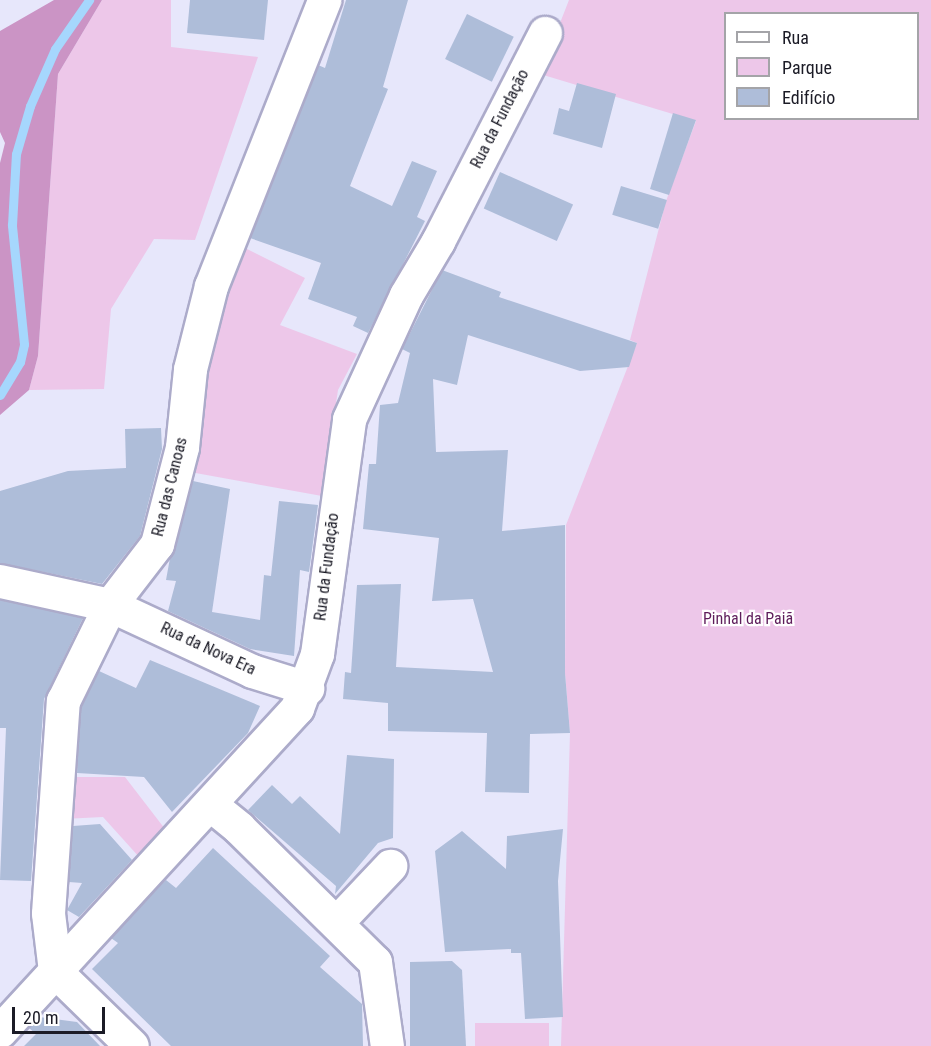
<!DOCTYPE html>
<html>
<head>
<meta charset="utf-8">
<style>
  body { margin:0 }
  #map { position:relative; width:931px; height:1046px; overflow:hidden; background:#e7e7fb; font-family:"Roboto Condensed",sans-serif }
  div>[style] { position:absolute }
  .green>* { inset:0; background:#edc7e9; transform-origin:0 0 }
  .forest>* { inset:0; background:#cb94c5 }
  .stream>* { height:9px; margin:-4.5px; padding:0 4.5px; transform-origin:4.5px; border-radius:4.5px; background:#a6d7fd }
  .building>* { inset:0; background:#aebdd9; transform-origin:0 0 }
  .roads { filter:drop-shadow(2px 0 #acabca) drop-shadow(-2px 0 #acabca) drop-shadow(0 2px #acabca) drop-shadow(0 -2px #acabca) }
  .minor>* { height:33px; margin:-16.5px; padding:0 16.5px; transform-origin:16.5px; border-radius:16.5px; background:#fff }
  span { translate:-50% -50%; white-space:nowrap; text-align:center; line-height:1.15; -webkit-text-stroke:4.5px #fff; paint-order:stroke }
  .street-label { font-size:16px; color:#1b1b26 }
  .park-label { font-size:16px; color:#5e1d5b }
  .legend { position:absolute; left:724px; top:12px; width:195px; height:108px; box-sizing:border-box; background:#fff; border:2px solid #a4a4a8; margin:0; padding:8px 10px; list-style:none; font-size:18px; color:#1b1b26 }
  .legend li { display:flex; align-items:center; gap:12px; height:30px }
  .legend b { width:30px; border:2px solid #a4a4a8 }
  .scale { position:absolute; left:12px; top:1007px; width:93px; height:27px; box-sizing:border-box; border:3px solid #1b1b26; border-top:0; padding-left:8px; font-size:18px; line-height:21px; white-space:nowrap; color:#1b1b26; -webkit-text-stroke:4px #fff; paint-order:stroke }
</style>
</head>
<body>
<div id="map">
  <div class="green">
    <div style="clip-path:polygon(102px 0,171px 0,171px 47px,258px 57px,195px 240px,154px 239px,111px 309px,104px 389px,29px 390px,38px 356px,58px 74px)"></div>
    <div style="clip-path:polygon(evenodd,569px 0,931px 0,931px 1046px,561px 1046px,570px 733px,565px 673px,566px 525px,637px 343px,630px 340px,666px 201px,696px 121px,540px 74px,569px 0,726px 14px,918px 14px,918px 118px,726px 118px,726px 14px)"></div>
    <div style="clip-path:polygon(237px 244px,305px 278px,280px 325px,357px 354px,338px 390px,322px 496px,190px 472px,200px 378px)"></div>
    <div style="clip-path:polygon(64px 777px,125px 777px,165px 829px,140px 858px,103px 817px,63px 819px)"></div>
    <div style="left:549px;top:1023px;width:23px;height:74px;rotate:90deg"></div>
  </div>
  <div class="forest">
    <div style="clip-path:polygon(54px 0,102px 0,58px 74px,38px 356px,29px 390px,0 415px,0 163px,5px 143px,0 132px,0 31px)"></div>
  </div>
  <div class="stream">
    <div style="left:0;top:395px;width:39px;rotate:-59deg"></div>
    <div style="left:20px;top:362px;width:18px;rotate:-77deg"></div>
    <div style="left:24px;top:344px;width:120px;rotate:-95.8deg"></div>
    <div style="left:12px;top:225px;width:71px;rotate:-86.8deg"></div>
    <div style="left:16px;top:154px;width:50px;rotate:-73.7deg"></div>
    <div style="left:30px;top:106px;width:62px;rotate:-66.3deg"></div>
    <div style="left:55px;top:49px;width:60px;rotate:-55.2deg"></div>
  </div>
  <div class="building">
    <div style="clip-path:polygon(190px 0,268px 0,264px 40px,187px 33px)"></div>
    <div style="clip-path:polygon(346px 0,408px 0,383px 87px,388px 89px,350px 186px,392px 206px,412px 161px,437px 171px,417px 217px,425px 221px,368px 333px,353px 326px,357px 317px,308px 299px,321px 263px,250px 238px,318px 65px,325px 68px)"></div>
    <div style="left:467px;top:14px;width:52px;height:50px;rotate:26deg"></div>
    <div style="clip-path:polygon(577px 83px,616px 94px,602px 148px,553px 134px,559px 108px,569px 111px)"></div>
    <div style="clip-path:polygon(673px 113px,696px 120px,669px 195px,650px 189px)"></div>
    <div style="left:500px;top:172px;width:80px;height:40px;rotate:24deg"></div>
    <div style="left:621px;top:186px;width:48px;height:30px;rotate:17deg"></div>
    <div style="clip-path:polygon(442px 270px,501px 292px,499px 297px,637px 343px,629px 367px,580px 371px,468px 335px,457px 385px,433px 379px,436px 452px,508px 450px,502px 531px,565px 525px,565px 673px,570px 733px,530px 734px,529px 793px,485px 792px,487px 733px,388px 731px,388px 703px,343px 699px,345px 672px,351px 673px,357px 585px,401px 584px,396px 667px,493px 672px,473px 599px,432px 601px,439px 538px,363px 529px,369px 464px,376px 464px,380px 405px,398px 403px,410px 353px,402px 349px)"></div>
    <div style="clip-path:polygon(161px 428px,162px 449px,140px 536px,102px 584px,0 563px,0 491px,68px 471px,126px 468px,125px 429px)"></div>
    <div style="clip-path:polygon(193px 481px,230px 489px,212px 612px,260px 620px,264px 575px,271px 576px,279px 501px,318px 505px,309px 572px,300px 570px,294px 656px,250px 649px,168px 611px,176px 581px,166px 580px,170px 558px)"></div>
    <div style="clip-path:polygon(0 600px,83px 618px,44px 699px,31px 881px,0 880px,6px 728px,0 728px)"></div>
    <div style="clip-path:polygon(150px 660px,260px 706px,248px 733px,172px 812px,144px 777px,77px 773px,81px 706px,99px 671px,136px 688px)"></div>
    <div style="clip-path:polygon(347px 755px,394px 759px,393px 838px,378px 843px,335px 894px,336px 886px,248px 810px,272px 785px,292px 804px,300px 796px,340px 834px)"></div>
    <div style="clip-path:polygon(100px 824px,132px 860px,79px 917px,67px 910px,82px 883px,69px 882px,73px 826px)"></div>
    <div style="clip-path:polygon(563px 829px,558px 881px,563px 1017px,525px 1019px,521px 953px,511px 953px,511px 949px,445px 952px,435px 851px,462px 831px,506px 869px,507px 836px)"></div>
    <div style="clip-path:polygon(213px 848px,330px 956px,320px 967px,362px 1004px,363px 1046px,171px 1046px,92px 969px,118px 943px,111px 938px,157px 888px,166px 880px,176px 888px)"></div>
    <div style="clip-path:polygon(452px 961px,462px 970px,466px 1046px,410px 1046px,410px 962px)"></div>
    <div style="clip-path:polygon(39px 1017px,77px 1022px,100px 1046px,24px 1046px,36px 1034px,29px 1028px)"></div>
  </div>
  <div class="roads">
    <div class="minor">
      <div style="left:0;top:581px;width:113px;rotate:12.3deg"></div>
      <div style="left:110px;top:605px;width:157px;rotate:24.9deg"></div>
      <div style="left:252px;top:671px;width:58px;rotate:17.2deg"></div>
      <div style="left:211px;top:805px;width:36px;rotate:39deg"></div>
      <div style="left:239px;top:828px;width:191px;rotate:44.6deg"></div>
      <div style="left:375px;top:962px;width:85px;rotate:81.9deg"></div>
      <div style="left:336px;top:923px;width:79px;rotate:-46.5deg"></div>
      <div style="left:55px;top:971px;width:58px;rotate:-96.9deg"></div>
      <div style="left:48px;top:913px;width:213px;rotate:-86deg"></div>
      <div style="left:63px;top:701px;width:107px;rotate:-63.9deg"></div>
      <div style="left:110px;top:605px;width:77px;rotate:-52.4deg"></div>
      <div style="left:157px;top:544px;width:100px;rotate:-75.5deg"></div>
      <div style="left:182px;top:447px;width:78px;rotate:-84.1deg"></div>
      <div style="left:190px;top:369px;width:86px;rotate:-75.8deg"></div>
      <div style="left:211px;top:286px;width:308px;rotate:-68.4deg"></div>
      <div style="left:55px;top:971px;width:107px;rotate:44.2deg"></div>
      <div style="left:0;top:1031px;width:439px;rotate:-47.4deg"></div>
      <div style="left:297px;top:708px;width:58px;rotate:-69.7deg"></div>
      <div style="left:317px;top:654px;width:237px;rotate:-82.2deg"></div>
      <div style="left:349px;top:419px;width:136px;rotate:-65.3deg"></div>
      <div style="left:406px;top:295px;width:63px;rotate:-59.3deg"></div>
      <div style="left:438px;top:241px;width:234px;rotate:-62.8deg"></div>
    </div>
  </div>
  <div class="street-label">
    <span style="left:500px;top:119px;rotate:-63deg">Rua da Fundação</span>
    <span style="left:170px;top:487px;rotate:-76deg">Rua das Canoas</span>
    <span style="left:327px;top:567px;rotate:-83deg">Rua da Fundação</span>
    <span style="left:208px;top:649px;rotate:25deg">Rua da Nova Era</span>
  </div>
  <div class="park-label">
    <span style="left:748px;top:619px">Pinhal da Paiã</span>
  </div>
  <ul class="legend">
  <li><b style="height:8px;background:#fff"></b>Rua</li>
  <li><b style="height:16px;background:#edc7e9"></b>Parque</li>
  <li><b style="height:16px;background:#aebdd9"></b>Edifício</li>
  </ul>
  <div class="scale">20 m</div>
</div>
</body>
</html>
